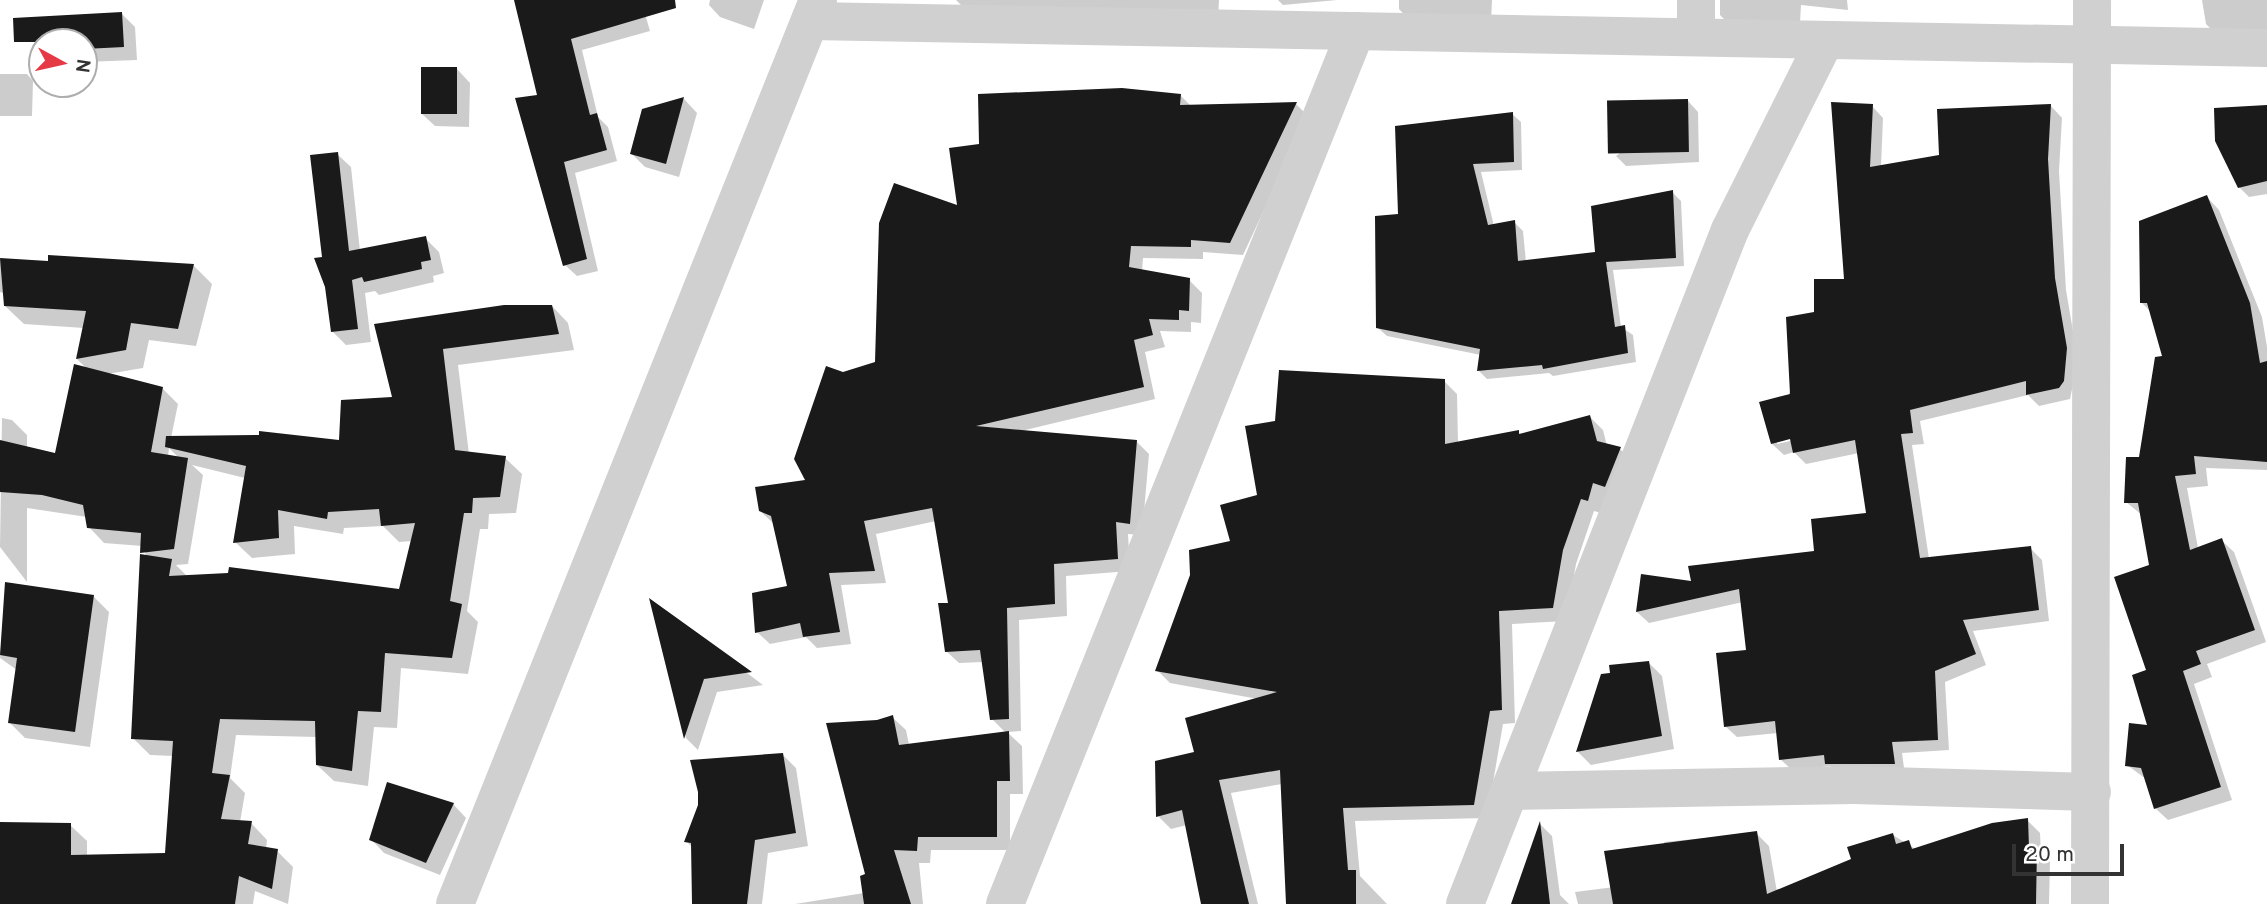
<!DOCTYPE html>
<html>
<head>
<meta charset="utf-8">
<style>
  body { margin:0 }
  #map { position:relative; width:2267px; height:904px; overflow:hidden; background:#fff; font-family:Overpass,sans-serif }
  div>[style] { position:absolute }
  .shadow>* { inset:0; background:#0003 }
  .building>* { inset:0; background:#1a1a1a; transform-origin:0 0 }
  .minor>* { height:38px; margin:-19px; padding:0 19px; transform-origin:19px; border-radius:19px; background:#d0d0d0 }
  span { translate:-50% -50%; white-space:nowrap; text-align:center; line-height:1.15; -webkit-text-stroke:7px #fff; paint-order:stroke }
  .north { position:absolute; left:28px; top:28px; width:70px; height:70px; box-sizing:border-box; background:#fff; border:2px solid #adadad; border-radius:50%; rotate:98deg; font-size:19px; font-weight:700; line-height:28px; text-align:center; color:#333 }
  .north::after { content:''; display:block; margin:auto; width:24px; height:32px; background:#e63946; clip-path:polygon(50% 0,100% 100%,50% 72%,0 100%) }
  .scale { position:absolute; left:2012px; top:844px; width:112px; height:32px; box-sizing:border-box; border:4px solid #333; border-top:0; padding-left:9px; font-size:21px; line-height:24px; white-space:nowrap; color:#333; -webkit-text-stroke:5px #fff; paint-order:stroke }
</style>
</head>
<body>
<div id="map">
  <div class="shadow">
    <div style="clip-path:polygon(515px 0,641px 0,650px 31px,582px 50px,598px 117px,608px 127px,617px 161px,575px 173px,598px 271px,577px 276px,565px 265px,539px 96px)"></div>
    <div style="clip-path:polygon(710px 0,764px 0,754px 29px,720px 17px,709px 5px)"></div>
    <div style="clip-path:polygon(956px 0,1219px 0,1218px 18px,968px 12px)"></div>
    <div style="clip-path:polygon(1278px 0,1337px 0,1283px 5px)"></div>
    <div style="clip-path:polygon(1399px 0,1492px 0,1491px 22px,1410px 21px,1399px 9px)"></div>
    <div style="clip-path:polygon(1720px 0,1847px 0,1848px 10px,1801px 5px,1800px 23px,1727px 22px,1720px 15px)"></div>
    <div style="clip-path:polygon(2202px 0,2267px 0,2267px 33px,2214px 32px,2206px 24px)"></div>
    <div style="clip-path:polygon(122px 14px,135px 27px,137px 60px,84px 62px,84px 42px,55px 42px)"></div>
    <div style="clip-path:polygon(457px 69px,470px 83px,469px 127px,435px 126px,421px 113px)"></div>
    <div style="clip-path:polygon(0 74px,27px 74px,33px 81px,32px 116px,0 116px)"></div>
    <div style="clip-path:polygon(1180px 95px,1191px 106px,1296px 104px,1308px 116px,1243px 255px,1203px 252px,1203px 259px,1143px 258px,1142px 271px,1189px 280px,1202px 293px,1201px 323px,1191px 322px,1191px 332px,1160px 331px,1165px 347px,1145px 352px,1155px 399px,1021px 431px,1136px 441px,1149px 454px,1142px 535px,1128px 534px,1130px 571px,1066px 576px,1067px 616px,1019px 620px,1021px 731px,1007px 732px,1022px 746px,1023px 794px,1010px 794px,1010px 850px,931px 850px,930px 863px,919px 863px,923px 904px,795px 904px,864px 893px,878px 722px,892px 717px,906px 730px,909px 745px,1006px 733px,992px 719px,983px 662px,959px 663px,946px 651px,950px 605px,936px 521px,876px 534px,886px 583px,841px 585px,851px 644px,817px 648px,806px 637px,770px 644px,757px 632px,789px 587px,773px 523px,760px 511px,808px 481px,843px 374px,876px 363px,960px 208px,980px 145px)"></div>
    <div style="clip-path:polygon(684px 99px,697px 113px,679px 177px,645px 167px,632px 154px,644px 110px)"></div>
    <div style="clip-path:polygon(1688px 101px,1698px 112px,1699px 162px,1626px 166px,1616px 156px)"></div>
    <div style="clip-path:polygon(evenodd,1872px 106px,1883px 118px,1881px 166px,1941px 156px,2051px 106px,2062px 118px,2059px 171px,2066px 290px,2078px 361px,2070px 399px,2039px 406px,2028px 395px,1920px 421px,1924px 444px,1912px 445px,1929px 559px,2030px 548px,2042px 560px,2049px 621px,1973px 631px,1986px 665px,1945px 682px,1949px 750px,1902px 753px,1905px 775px,1839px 774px,1830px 766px,1792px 770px,1780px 759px,1778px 733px,1737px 737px,1725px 726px,1748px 652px,1743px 602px,1649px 623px,1637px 612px,1642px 576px,1693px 583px,1816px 553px,1868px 515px,1859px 453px,1806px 464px,1794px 452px,1784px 455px,1772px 444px,1816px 314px,1846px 281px,1872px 106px,1798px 435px,1799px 439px,1777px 444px,1777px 441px,1798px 435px)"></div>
    <div style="clip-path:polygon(2267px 107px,2267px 194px,2249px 197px,2239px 187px)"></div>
    <div style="clip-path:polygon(1512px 114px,1521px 122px,1522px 170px,1481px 172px,1494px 226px,1514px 222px,1523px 231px,1526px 262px,1597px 254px,1672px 192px,1681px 201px,1684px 266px,1613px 270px,1621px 327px,1633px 335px,1636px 362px,1553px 376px,1549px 373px,1487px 379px,1479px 371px,1481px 355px,1387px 336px,1378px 328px,1400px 215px)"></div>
    <div style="clip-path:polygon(337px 154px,351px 167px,360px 251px,425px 238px,439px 252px,444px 273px,433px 276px,434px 282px,379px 295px,375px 291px,365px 293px,371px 342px,346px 345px,332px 331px,324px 258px)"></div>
    <div style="clip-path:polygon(2207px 197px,2219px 210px,2262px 317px,2267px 347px,2267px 470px,2206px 468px,2208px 486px,2187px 488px,2198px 548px,2221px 540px,2234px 552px,2266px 642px,2207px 664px,2212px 677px,2194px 684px,2232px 800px,2168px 820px,2155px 808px,2146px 779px,2127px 765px,2150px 728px,2151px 566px,2142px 515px,2126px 502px,2141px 459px,2164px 358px,2151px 312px,2142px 303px)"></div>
    <div style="clip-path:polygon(evenodd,50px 256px,194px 266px,212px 284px,196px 346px,149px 340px,143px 368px,107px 374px,162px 388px,178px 404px,171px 438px,340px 442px,394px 399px,376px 325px,552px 306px,568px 323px,574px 350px,458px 365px,469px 454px,505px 458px,522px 474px,516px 513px,489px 514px,488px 529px,480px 529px,467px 611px,478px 622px,468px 674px,401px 668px,397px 728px,374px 727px,368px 786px,334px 781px,317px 765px,317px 737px,236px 735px,230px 778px,245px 793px,240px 822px,251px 823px,267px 840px,266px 849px,277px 851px,293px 867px,288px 904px,255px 891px,253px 904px,0 904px,0 824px,70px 825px,87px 841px,87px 856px,167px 854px,174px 756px,150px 755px,133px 738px,147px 557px,142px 546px,104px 543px,89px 527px,87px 517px,27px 508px,27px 582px,0 547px,2px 418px,12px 420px,27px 435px,27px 448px,56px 455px,88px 370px,77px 359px,84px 328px,24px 324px,5px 306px,6px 294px,0 292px,0 260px,50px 263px,50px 256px,169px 448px,179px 458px,168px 457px,169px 448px,50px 256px,192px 465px,245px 478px,235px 542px,252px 558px,295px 554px,294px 526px,343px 534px,344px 528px,383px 526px,399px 542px,412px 541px,400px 590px,188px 577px,176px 565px,188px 564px,203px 475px,192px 465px)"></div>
    <div style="clip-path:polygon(1444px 381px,1457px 394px,1458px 443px,1518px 432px,1521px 435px,1590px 417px,1603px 430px,1607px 446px,1620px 449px,1633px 462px,1601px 513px,1594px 511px,1576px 564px,1566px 621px,1512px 624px,1515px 723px,1503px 724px,1487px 818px,1355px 821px,1360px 876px,1387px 904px,1287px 904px,1282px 784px,1231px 793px,1258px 904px,1203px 904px,1187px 825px,1171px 829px,1158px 816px,1196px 753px,1258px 699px,1170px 683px,1157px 670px,1259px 496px)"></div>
    <div style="clip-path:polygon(6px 584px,93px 596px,109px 612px,90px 747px,25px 738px,9px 722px,17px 670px,0 658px)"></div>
    <div style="clip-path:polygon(652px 602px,763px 685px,717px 692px,698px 750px,686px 738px)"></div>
    <div style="clip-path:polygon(1648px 662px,1662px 676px,1674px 749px,1591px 765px,1578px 752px,1602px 675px)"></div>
    <div style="clip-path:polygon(782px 754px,796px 768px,808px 846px,768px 853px,762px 904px,694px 904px,693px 848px,686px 841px)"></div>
    <div style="clip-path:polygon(453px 804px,466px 818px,440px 875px,384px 853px,371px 839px)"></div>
    <div style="clip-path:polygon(2027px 820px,2040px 833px,2041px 853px,2050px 862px,2049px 904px,1681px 904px,1664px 842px,1756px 833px,1769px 846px,1777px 892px,1853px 860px,1893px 835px,1917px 850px)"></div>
    <div style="clip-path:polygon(1540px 824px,1552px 836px,1560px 895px,1569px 904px,1512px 904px)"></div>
    <div style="clip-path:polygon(1630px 885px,1644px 904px,1578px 904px,1575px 892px)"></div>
  </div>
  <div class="building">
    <div style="clip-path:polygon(514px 0,675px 0,676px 8px,571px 39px,590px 115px,597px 113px,607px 150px,564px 162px,587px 259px,563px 266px,515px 98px,537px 95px)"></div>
    <div style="clip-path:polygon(122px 12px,124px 47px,84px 49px,84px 42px,14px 42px,13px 18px)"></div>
    <div style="left:421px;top:67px;width:36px;height:47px"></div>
    <div style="clip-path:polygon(1122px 88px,1181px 94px,1180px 105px,1297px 102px,1230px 243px,1191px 240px,1191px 247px,1131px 246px,1129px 267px,1190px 278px,1189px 311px,1179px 310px,1179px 320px,1149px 319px,1153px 335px,1134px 340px,1144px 387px,976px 426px,1137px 440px,1130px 524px,1116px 522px,1118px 559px,1054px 564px,1055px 604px,1007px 608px,1009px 719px,990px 720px,980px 650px,945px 652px,938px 603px,948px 603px,932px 508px,864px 521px,875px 571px,829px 573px,840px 632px,803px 637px,800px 623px,755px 633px,752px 593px,787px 586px,771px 516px,759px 511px,755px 487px,805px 480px,794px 459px,826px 366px,843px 372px,875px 362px,879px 223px,894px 183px,957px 205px,949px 148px,979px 144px,978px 94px)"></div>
    <div style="clip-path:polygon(684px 97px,666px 164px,630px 154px,642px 109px)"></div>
    <div style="left:1688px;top:99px;width:53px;height:81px;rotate:89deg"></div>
    <div style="clip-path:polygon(1831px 102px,1873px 104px,1870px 167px,1939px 155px,1937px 109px,2051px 104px,2048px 159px,2055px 278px,2067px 348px,2064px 381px,2059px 388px,2026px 395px,2026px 381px,1910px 410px,1913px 433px,1901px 434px,1920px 558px,2031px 546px,2039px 610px,1963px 620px,1976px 654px,1935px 671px,1938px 740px,1892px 742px,1895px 764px,1825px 764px,1824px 755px,1779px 760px,1775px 721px,1724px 727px,1716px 653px,1746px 650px,1739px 589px,1636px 612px,1641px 574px,1691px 581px,1688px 566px,1814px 551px,1811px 519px,1866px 513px,1855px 440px,1793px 453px,1790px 439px,1771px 444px,1759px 402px,1790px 394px,1786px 317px,1814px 312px,1814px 279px,1844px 279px)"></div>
    <div style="clip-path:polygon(2267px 105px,2267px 181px,2238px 188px,2215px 141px,2214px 108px)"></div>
    <div style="clip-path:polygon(1513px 112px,1514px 162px,1473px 164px,1488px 225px,1515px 220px,1518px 261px,1595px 252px,1591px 206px,1673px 190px,1676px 258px,1606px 262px,1615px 327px,1625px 325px,1628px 353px,1543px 369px,1542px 365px,1477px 371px,1480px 349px,1376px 328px,1375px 216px,1398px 214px,1395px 126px)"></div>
    <div style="clip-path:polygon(338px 152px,349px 251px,426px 236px,431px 260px,421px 262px,422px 269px,364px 282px,362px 277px,352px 280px,358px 329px,331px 332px,325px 287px,314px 258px,322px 257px,310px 155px)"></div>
    <div style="clip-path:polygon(2207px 195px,2250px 303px,2260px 363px,2267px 361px,2267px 462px,2194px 456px,2196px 474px,2175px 476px,2190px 550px,2222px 538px,2255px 630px,2196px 651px,2201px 664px,2183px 671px,2221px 787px,2154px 809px,2141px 768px,2125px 766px,2129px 723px,2147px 725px,2132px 675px,2146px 670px,2114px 577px,2149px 565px,2138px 503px,2124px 503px,2126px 457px,2139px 457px,2155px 357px,2162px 356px,2147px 303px,2140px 303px,2139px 221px)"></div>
    <div style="clip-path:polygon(48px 255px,194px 264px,178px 329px,131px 323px,126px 350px,76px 359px,86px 311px,4px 306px,0 258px,48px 261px)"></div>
    <div style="clip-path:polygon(504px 305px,552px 305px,559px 334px,443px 349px,455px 450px,506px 456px,500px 497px,473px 498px,472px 513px,464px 513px,450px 601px,462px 604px,452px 658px,385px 653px,381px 712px,358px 711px,352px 771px,316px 765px,315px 721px,220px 719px,212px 773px,230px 775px,221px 819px,252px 821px,248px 844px,278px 849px,272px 889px,239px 876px,235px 904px,0 904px,0 822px,71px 823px,71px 855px,165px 853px,173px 741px,131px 739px,140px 554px,172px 559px,169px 576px,228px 573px,229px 567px,399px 589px,415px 523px,381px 526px,379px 509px,328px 512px,327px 519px,278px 510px,279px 538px,233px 543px,246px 466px,165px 447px,166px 436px,259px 435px,259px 431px,339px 440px,341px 400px,392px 397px,374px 324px)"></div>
    <div style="clip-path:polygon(74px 364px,163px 387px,151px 452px,188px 458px,174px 549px,140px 553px,141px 533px,87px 528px,83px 505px,42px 495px,0 492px,0 440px,55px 453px)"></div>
    <div style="clip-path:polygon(1279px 370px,1445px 379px,1445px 444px,1519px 430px,1519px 434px,1590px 415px,1597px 441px,1621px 447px,1605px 487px,1593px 483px,1588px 501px,1581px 499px,1563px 550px,1553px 608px,1499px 611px,1502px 710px,1490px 711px,1474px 805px,1343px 808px,1348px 870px,1356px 870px,1356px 904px,1286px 904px,1280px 770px,1219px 780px,1249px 904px,1201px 904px,1182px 810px,1156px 817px,1155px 761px,1194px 752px,1185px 718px,1277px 692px,1155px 671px,1190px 575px,1189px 550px,1230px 541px,1220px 505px,1257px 495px,1245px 426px,1275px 421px)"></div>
    <div style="clip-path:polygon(5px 582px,94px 595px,75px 732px,8px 723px,17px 658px,0 655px)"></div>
    <div style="clip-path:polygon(649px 598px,752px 672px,704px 679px,684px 739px)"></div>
    <div style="clip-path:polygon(1649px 661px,1662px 736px,1576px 752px,1601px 674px,1610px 673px,1609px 665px)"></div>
    <div style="clip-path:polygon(893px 715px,899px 745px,1009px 731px,1010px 781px,997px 781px,997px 837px,918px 837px,917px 851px,894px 850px,911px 904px,864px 904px,860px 876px,865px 874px,826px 723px,877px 720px)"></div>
    <div style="clip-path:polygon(783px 753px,796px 833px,755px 840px,747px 904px,692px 904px,691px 843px,684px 842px,698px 805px,698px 792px,690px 760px)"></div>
    <div style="clip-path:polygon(387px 782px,454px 803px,426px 863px,369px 840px)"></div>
    <div style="clip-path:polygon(2028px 818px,2029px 848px,2037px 847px,2036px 904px,1613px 904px,1604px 851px,1757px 831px,1767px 894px,1851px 859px,1847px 847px,1893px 833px,1896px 844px,1909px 840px,1912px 849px,1992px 823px)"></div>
    <div style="clip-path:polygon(1540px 821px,1550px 904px,1511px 904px)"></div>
  </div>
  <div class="minor">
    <div style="left:810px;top:21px;width:1457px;rotate:1.06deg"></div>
    <div style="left:1696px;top:37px;width:37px;rotate:-90deg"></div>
    <div style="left:1510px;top:791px;width:344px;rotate:-1deg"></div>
    <div style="left:1854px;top:785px;width:238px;rotate:1.7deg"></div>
    <div style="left:455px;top:904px;width:974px;rotate:-68.12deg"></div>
    <div style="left:1005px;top:904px;width:941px;rotate:-68.1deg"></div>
    <div style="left:1465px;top:904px;width:724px;rotate:-68.54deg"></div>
    <div style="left:1730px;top:230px;width:212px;rotate:-63.4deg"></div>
    <div style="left:2090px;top:904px;width:904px;rotate:-89.87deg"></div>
  </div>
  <div class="north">N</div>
  <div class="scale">20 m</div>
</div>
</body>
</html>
